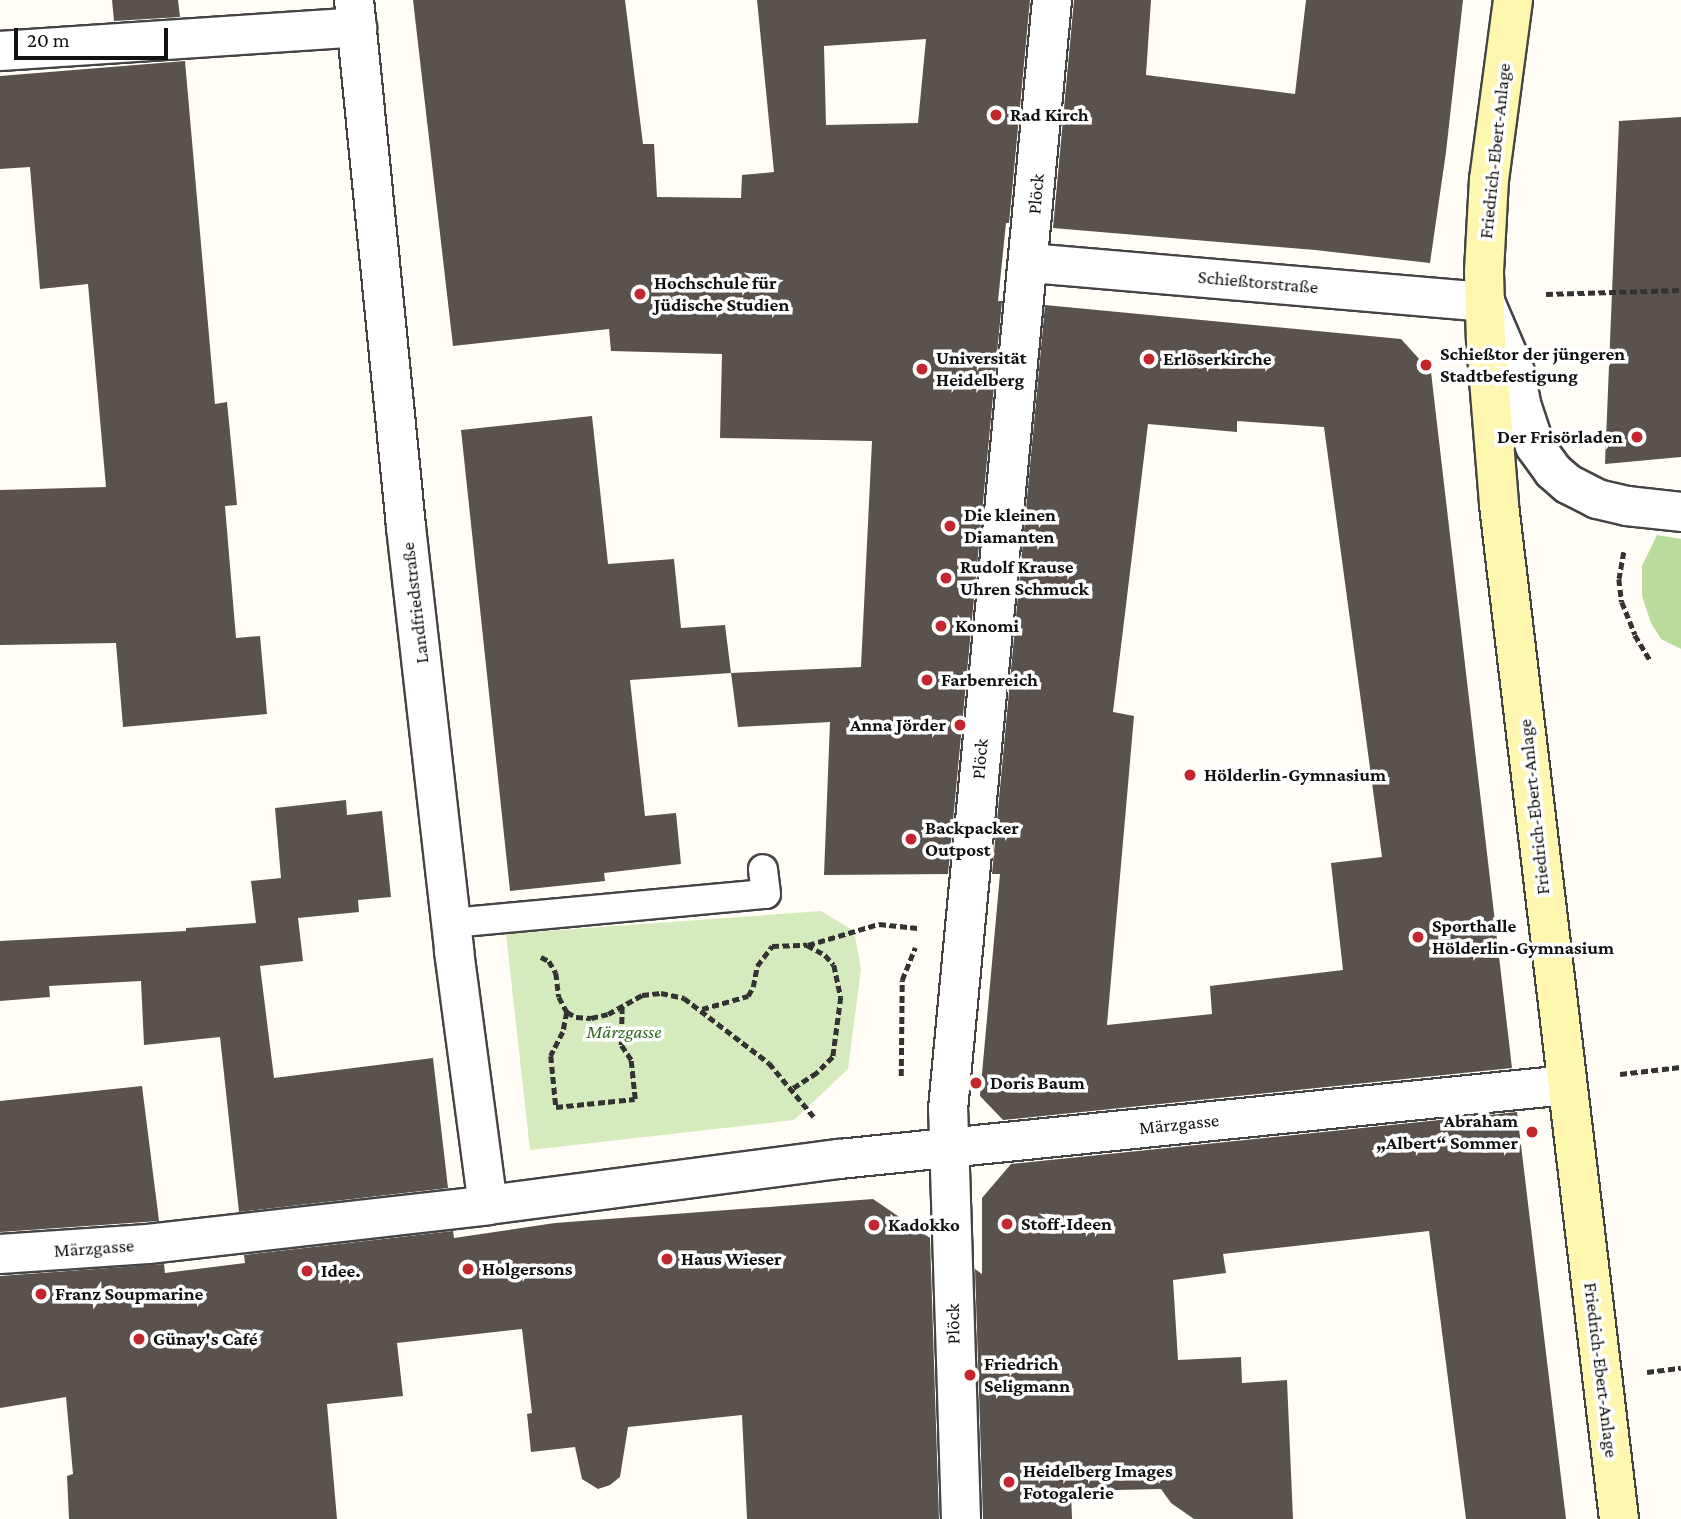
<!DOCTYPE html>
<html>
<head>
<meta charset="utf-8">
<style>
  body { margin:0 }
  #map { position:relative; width:1681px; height:1519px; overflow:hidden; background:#fffdf5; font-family:"Crimson Pro",serif }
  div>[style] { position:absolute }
  .green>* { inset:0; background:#d5ebbd }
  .forest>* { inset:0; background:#b9dc9c }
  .building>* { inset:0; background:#5a524d }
  .path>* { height:4.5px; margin-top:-2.25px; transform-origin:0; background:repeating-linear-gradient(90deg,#333 0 7px,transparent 0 10.5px) }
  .roads { filter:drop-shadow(2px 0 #444) drop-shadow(-2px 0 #444) drop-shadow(0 2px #444) drop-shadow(0 -2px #444) }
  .lane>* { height:28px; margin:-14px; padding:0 14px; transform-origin:14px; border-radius:14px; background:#fff }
  .street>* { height:38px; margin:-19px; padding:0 19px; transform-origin:19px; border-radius:19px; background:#fff }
  .secondary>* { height:38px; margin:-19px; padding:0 19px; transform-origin:19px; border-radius:19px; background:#fff6b0 }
  .dots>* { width:19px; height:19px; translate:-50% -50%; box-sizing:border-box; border:4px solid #fff; border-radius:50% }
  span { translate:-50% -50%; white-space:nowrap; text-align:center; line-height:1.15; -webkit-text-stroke:7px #fff; paint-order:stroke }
  .poi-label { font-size:19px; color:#111; font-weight:700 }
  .left { translate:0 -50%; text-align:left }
  .right { translate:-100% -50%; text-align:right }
  .street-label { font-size:19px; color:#111 }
  .park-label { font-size:19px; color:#2f6b1f; font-style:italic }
  .scale { position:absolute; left:14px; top:28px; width:154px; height:32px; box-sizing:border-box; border:4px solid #111; border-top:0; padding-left:9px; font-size:21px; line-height:24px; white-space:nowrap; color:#111; -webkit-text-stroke:5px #fff; paint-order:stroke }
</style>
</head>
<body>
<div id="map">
  <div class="green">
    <div style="clip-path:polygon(821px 911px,854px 931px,861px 969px,848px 1069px,794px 1120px,530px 1150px,506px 934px)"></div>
  </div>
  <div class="forest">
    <div style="clip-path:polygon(1657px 535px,1681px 539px,1681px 649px,1661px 639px,1651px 623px,1642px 596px,1642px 566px)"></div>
  </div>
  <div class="building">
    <div style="clip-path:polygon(112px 0,178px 0,180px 17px,114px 21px)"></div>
    <div style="clip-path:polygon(evenodd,413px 0,625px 0,643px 144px,654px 144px,657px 197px,741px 198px,742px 175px,774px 172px,757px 0,1030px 0,1009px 223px,1006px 223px,998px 301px,1002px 301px,948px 874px,824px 875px,830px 722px,738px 727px,731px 673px,861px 667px,872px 441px,720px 438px,722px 354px,611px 351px,609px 329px,453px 346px,413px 0,926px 39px,918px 123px,826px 125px,824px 46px,926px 39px)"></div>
    <div style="clip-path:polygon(1074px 0,1151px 0,1146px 75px,1295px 94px,1306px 0,1463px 0,1446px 152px,1430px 263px,1315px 250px,1053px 228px)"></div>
    <div style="clip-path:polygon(185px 61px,215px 404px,227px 402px,235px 483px,237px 505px,225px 506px,236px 638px,260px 636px,267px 714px,123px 727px,116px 643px,0 645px,0 490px,106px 487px,88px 284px,40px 289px,30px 167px,0 169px,0 76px)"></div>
    <div style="clip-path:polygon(1681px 117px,1681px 457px,1605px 464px,1619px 121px)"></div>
    <div style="clip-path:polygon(evenodd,1045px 305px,1401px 339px,1431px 372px,1512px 1068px,1003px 1120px,980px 1096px,1000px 874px,992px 874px,1045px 305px,1237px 421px,1324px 427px,1382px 857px,1331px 863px,1343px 970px,1210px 986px,1212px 1014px,1107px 1025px,1134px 716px,1113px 712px,1148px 424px,1237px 432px,1237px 421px)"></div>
    <div style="clip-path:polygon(592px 416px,608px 564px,674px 559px,681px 628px,725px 625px,731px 673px,630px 680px,645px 816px,676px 813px,681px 864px,604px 873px,605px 881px,510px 891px,461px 430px)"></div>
    <div style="clip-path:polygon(346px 800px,347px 815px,382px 811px,391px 897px,358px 900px,359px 912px,298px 918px,303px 961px,260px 966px,274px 1078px,433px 1058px,448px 1188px,239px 1212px,220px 1037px,144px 1045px,141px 981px,49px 986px,50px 997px,0 1001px,0 941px,186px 931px,186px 928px,256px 923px,251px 881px,281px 878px,275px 808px)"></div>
    <div style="clip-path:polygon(142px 1086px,159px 1221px,0 1232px,0 1101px)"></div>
    <div style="clip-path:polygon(1517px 1112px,1566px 1519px,1466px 1519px,1429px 1231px,1223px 1254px,1226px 1273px,1173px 1280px,1178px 1360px,1241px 1357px,1242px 1383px,1287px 1380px,1293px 1519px,1194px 1519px,1171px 1503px,1161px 1489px,1071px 1491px,1072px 1519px,983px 1519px,975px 1269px,982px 1274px,982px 1198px,1011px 1164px)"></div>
    <div style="clip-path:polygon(873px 1199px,930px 1238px,939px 1519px,747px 1519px,742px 1415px,628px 1427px,620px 1477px,610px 1485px,598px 1489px,582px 1479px,575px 1447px,531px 1452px,527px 1414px,532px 1413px,522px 1329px,397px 1343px,403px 1396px,327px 1404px,337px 1519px,69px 1519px,67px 1476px,73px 1474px,66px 1397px,0 1408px,0 1276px,164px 1264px,165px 1273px,245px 1263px,244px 1255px,453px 1231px,454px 1238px,555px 1223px)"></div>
  </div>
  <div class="path">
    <div style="left:1546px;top:294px;width:135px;rotate:-1.7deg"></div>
    <div style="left:1624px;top:552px;width:27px;rotate:100deg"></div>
    <div style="left:1619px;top:579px;width:23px;rotate:83deg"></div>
    <div style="left:1622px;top:602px;width:35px;rotate:68deg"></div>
    <div style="left:1635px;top:635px;width:31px;rotate:59deg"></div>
    <div style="left:808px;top:945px;width:74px;rotate:-16.5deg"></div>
    <div style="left:879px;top:924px;width:39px;rotate:6deg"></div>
    <div style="left:541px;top:957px;width:9px;rotate:27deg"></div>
    <div style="left:549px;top:961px;width:14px;rotate:60deg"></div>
    <div style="left:556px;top:973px;width:24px;rotate:83deg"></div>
    <div style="left:559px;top:997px;width:17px;rotate:62deg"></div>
    <div style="left:567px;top:1012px;width:10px;rotate:29deg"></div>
    <div style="left:576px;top:1017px;width:15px;rotate:4deg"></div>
    <div style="left:591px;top:1018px;width:17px;rotate:-13deg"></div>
    <div style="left:608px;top:1014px;width:39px;rotate:-29deg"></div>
    <div style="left:642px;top:995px;width:19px;rotate:-6deg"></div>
    <div style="left:661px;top:993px;width:24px;rotate:12deg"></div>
    <div style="left:684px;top:998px;width:107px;rotate:37.4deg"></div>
    <div style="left:769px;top:1063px;width:70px;rotate:50.2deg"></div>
    <div style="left:702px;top:1009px;width:48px;rotate:-15.8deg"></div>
    <div style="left:748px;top:996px;width:10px;rotate:-61deg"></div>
    <div style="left:753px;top:987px;width:21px;rotate:-79deg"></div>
    <div style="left:757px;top:966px;width:25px;rotate:-53deg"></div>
    <div style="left:772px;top:946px;width:35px;rotate:-2deg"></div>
    <div style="left:807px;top:945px;width:21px;rotate:29deg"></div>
    <div style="left:825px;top:955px;width:13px;rotate:48deg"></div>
    <div style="left:834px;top:965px;width:33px;rotate:78deg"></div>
    <div style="left:841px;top:997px;width:61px;rotate:97.6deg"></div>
    <div style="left:833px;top:1057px;width:23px;rotate:135deg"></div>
    <div style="left:817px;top:1073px;width:30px;rotate:147deg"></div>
    <div style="left:567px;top:1012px;width:20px;rotate:101deg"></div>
    <div style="left:563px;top:1032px;width:27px;rotate:117deg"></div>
    <div style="left:551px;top:1056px;width:51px;rotate:84.4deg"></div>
    <div style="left:556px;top:1107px;width:79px;rotate:-5.8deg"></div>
    <div style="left:635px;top:1099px;width:39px;rotate:-96deg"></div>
    <div style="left:631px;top:1060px;width:18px;rotate:-124deg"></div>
    <div style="left:621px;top:1045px;width:40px;rotate:-88.6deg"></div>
    <div style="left:1620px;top:1074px;width:61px;rotate:-6.5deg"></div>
    <div style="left:901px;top:1076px;width:96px;rotate:-89.4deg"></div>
    <div style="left:902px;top:980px;width:35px;rotate:-68deg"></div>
    <div style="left:1647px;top:1372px;width:34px;rotate:-7deg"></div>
  </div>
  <div class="roads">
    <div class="lane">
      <div style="left:452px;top:923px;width:315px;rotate:-5.3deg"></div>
      <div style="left:766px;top:894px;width:25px;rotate:-97deg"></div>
    </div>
    <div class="street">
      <div style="left:354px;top:0;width:530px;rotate:84.36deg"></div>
      <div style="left:406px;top:527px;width:427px;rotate:83.5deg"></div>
      <div style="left:454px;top:951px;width:256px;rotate:82.4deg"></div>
      <div style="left:0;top:51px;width:358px;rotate:-3.8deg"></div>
      <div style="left:1030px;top:263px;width:457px;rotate:4.9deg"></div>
      <div style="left:1485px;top:302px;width:76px;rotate:66.8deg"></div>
      <div style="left:1515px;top:372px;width:33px;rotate:79deg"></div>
      <div style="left:1521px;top:404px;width:44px;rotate:71.6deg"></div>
      <div style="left:1535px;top:446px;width:31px;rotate:54deg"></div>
      <div style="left:1553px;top:471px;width:20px;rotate:41deg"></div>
      <div style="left:1568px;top:484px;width:33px;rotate:27deg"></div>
      <div style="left:1597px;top:499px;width:31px;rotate:13deg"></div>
      <div style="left:1627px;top:506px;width:54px;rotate:6.3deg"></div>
      <div style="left:0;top:1254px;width:148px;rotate:-3.9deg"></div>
      <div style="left:148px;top:1244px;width:342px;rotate:-6.5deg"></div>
      <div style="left:488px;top:1205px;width:354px;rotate:-7.5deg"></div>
      <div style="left:839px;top:1159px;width:731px;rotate:-5.81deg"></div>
      <div style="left:961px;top:1519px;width:410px;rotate:-91.8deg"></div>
      <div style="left:948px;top:1109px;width:1114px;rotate:-84.64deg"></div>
    </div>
    <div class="secondary">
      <div style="left:1513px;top:0;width:181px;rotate:97.6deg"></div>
      <div style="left:1489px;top:179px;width:93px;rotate:93.1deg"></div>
      <div style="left:1484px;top:272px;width:70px;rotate:88.4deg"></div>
      <div style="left:1486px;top:342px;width:164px;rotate:85.4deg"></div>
      <div style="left:1499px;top:505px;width:1021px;rotate:83.25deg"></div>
    </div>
  </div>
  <div class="dots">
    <div style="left:996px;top:115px;background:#c4262e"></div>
    <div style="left:640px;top:294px;background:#c4262e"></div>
    <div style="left:1149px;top:359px;background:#c4262e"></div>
    <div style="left:1426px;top:365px;background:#c4262e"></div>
    <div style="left:922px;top:369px;background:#c4262e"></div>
    <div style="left:1637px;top:437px;background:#c4262e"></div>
    <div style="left:950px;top:526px;background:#c4262e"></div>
    <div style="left:946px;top:578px;background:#c4262e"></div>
    <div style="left:941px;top:626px;background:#c4262e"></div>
    <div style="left:927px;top:680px;background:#c4262e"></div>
    <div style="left:960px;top:725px;background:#c4262e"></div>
    <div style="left:1190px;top:775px;background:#c4262e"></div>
    <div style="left:911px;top:839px;background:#c4262e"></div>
    <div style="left:1418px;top:937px;background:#c4262e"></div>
    <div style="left:976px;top:1083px;background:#c4262e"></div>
    <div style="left:1532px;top:1132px;background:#c4262e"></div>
    <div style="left:1007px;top:1224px;background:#c4262e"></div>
    <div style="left:874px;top:1225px;background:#c4262e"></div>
    <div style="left:667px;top:1259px;background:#c4262e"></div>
    <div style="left:468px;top:1269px;background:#c4262e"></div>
    <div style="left:307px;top:1271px;background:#c4262e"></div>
    <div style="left:41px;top:1294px;background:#c4262e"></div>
    <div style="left:139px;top:1339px;background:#c4262e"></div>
    <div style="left:970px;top:1375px;background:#c4262e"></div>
    <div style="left:1009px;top:1482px;background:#c4262e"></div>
  </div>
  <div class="poi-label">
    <span class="left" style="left:1010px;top:115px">Rad Kirch</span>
    <span class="left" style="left:654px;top:294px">Hochschule für<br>Jüdische Studien</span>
    <span class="left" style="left:1440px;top:365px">Schießtor der jüngeren<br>Stadtbefestigung</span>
    <span class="left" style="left:936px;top:369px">Universität<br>Heidelberg</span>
    <span class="left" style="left:1163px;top:359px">Erlöserkirche</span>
    <span class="right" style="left:1623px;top:437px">Der Frisörladen</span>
    <span class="left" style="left:964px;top:526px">Die kleinen<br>Diamanten</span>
    <span class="left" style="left:960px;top:578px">Rudolf Krause<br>Uhren Schmuck</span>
    <span class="left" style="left:955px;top:626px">Konomi</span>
    <span class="left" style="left:941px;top:680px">Farbenreich</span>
    <span class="right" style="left:946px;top:725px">Anna Jörder</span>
    <span class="left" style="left:1204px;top:775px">Hölderlin-Gymnasium</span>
    <span class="left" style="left:925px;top:839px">Backpacker<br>Outpost</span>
    <span class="left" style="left:1432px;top:937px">Sporthalle<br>Hölderlin-Gymnasium</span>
    <span class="left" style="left:990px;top:1083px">Doris Baum</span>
    <span class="right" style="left:1518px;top:1132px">Abraham<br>„Albert“ Sommer</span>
    <span class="left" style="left:1021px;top:1224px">Stoff-Ideen</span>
    <span class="left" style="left:888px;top:1225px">Kadokko</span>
    <span class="left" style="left:681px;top:1259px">Haus Wieser</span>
    <span class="left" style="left:482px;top:1269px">Holgersons</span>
    <span class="left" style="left:321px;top:1271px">Idee.</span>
    <span class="left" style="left:55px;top:1294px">Franz Soupmarine</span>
    <span class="left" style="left:153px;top:1339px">Günay's Café</span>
    <span class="left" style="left:984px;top:1375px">Friedrich<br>Seligmann</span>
    <span class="left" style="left:1023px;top:1482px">Heidelberg Images<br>Fotogalerie</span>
  </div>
  <div class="street-label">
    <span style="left:1495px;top:151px;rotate:-84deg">Friedrich-Ebert-Anlage</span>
    <span style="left:1036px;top:194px;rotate:-85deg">Plöck</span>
    <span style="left:1258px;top:282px;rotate:5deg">Schießtorstraße</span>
    <span style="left:415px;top:603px;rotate:-97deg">Landfriedstraße</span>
    <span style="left:980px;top:759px;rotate:-85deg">Plöck</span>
    <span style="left:1534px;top:807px;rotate:-96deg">Friedrich-Ebert-Anlage</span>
    <span style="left:1179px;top:1124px;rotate:-6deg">Märzgasse</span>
    <span style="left:94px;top:1248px;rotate:-4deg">Märzgasse</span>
    <span style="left:953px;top:1324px;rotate:-91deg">Plöck</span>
    <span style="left:1601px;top:1370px;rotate:83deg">Friedrich-Ebert-Anlage</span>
  </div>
  <div class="park-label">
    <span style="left:624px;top:1032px">Märzgasse</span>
  </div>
  <div class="scale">20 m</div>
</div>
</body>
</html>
